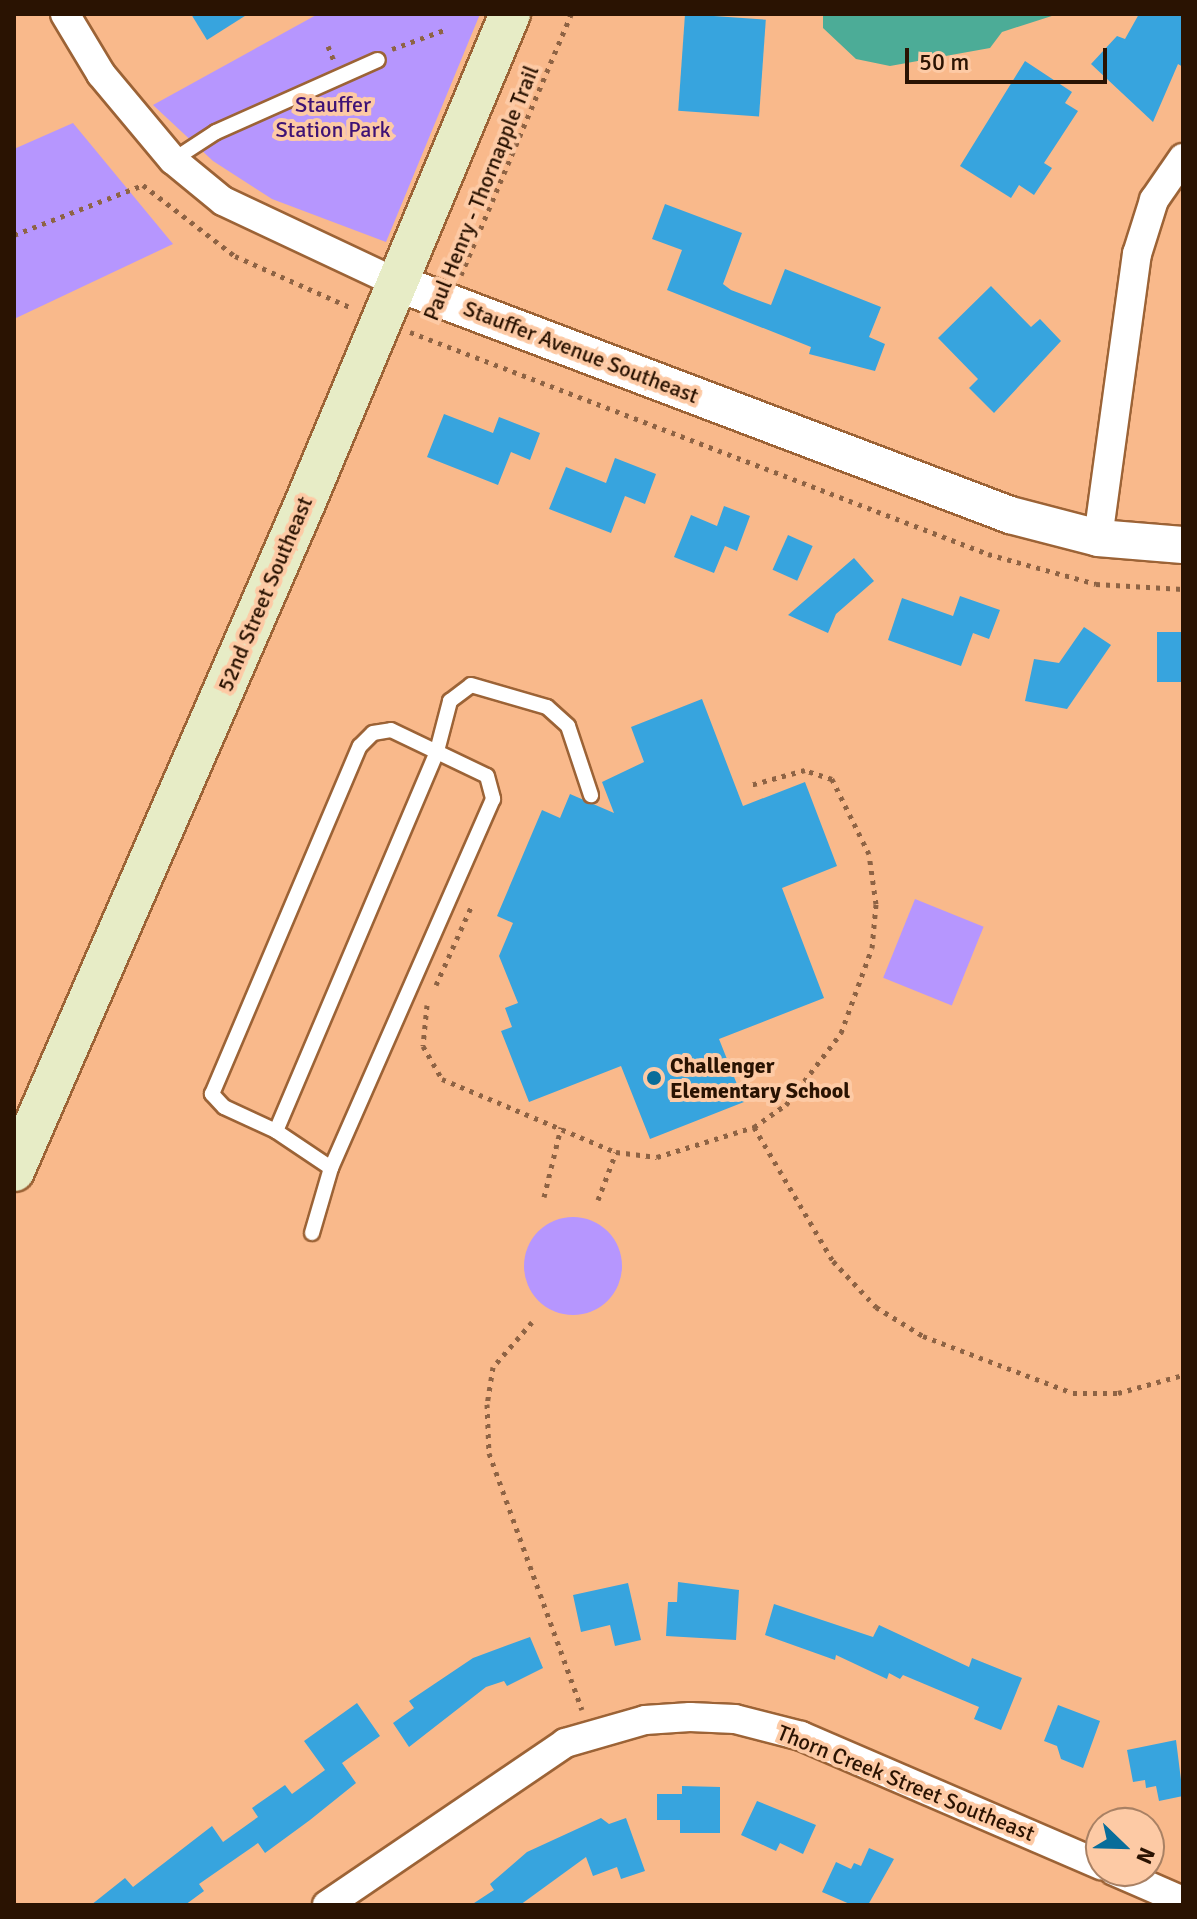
<!DOCTYPE html>
<html>
<head>
<meta charset="utf-8">
<style>
  body { margin:0 }
  #map { position:relative; width:1197px; height:1919px; overflow:hidden; background:#f9b98b; font-family:Signika,sans-serif }
  div>[style] { position:absolute }
  .green>* { inset:0; background:#b696fe; transform-origin:0 0 }
  .round { border-radius:50% }
  .water>* { inset:0; background:#4cac97 }
  .building>* { inset:0; background:#37a4de; transform-origin:0 0 }
  .path>* { height:5px; margin-top:-2.5px; transform-origin:0; background:repeating-linear-gradient(90deg,#8e6344 0 4px,transparent 0 10px) }
  .roads { filter:drop-shadow(2px 0 #9c6336) drop-shadow(-2px 0 #9c6336) drop-shadow(0 2px #9c6336) drop-shadow(0 -2px #9c6336) }
  .service>* { height:14px; margin:-7px; padding:0 7px; transform-origin:7px; border-radius:7px; background:#fff }
  .minor>* { height:28px; margin:-14px; padding:0 14px; transform-origin:14px; border-radius:14px; background:#fff }
  .tertiary>* { height:36px; margin:-18px; padding:0 18px; transform-origin:18px; border-radius:18px; background:#fff }
  .secondary>* { height:40px; margin:-20px; padding:0 20px; transform-origin:20px; border-radius:20px; background:#e7ecc6 }
  .dots>* { width:22px; height:22px; translate:-50% -50%; box-sizing:border-box; border:4px solid #fdcaa5; border-radius:50% }
  span { translate:-50% -50%; white-space:nowrap; text-align:center; line-height:1.15; -webkit-text-stroke:8px #fdcaa5; paint-order:stroke }
  .park-label { font-size:22px; color:#3e1275 }
  .street-label { font-size:22px; color:#2a1302 }
  .poi-label { font-size:22px; color:#2a1302; font-weight:700 }
  .left { translate:0 -50%; text-align:left }
  .frame { position:absolute; inset:0; border:16px solid #2a1302; pointer-events:none }
  .north { position:absolute; left:1085px; top:1807px; width:80px; height:80px; box-sizing:border-box; background:#fdcaa5; border:2px solid #a98164; border-radius:50%; rotate:113deg; font-size:22px; font-weight:700; line-height:32px; text-align:center; color:#2a1302 }
  .north::after { content:''; display:block; margin:auto; width:28px; height:36px; background:#086d9a; clip-path:polygon(50% 0,100% 100%,50% 72%,0 100%) }
  .scale { position:absolute; left:905px; top:48px; width:202px; height:36px; box-sizing:border-box; border:4px solid #2a1302; border-top:0; padding-left:10px; font-size:24px; line-height:28px; white-space:nowrap; color:#2a1302; -webkit-text-stroke:6px #fdcaa5; paint-order:stroke }
</style>
</head>
<body>
<div id="map">
  <div class="green">
    <div style="clip-path:polygon(318px 14px,480px 14px,386px 242px,272px 199px,213px 161px,153px 105px)"></div>
    <div style="clip-path:polygon(73px 123px,173px 244px,14px 319px,14px 149px)"></div>
    <div style="left:915px;top:899px;width:74px;height:85px;rotate:22deg"></div>
    <div class="round" style="left:524px;top:1217px;width:98px;height:98px"></div>
  </div>
  <div class="water">
    <div style="clip-path:polygon(823px 14px,1058px 14px,1002px 32px,990px 48px,890px 66px,856px 59px,823px 28px)"></div>
  </div>
  <div class="building">
    <div style="clip-path:polygon(191px 14px,248px 14px,207px 40px)"></div>
    <div style="left:685px;top:14px;width:81px;height:97px;rotate:4deg"></div>
    <div style="clip-path:polygon(1139px 14px,1183px 14px,1183px 67px,1178px 64px,1153px 122px,1091px 64px,1117px 36px,1125px 39px)"></div>
    <div style="clip-path:polygon(1025px 61px,1072px 92px,1065px 103px,1078px 111px,1044px 163px,1052px 168px,1034px 195px,1019px 185px,1011px 198px,960px 166px)"></div>
    <div style="clip-path:polygon(665px 204px,742px 233px,723px 284px,731px 290px,771px 305px,785px 269px,881px 307px,869px 337px,885px 344px,875px 371px,809px 354px,811px 347px,667px 290px,682px 250px,652px 239px)"></div>
    <div style="clip-path:polygon(991px 286px,1031px 327px,1040px 319px,1061px 341px,994px 413px,969px 388px,978px 379px,938px 338px)"></div>
    <div style="clip-path:polygon(444px 414px,493px 433px,499px 417px,540px 433px,530px 460px,511px 452px,498px 485px,427px 457px)"></div>
    <div style="clip-path:polygon(615px 458px,656px 474px,645px 504px,625px 496px,611px 533px,549px 509px,566px 467px,606px 483px)"></div>
    <div style="clip-path:polygon(724px 506px,750px 516px,737px 551px,725px 546px,714px 573px,674px 557px,691px 515px,717px 526px)"></div>
    <div style="left:788px;top:535px;width:27px;height:38px;rotate:24deg"></div>
    <div style="clip-path:polygon(854px 558px,874px 581px,836px 614px,828px 633px,788px 615px)"></div>
    <div style="clip-path:polygon(960px 596px,1000px 610px,989px 639px,973px 633px,961px 666px,888px 640px,902px 598px,953px 616px)"></div>
    <div style="clip-path:polygon(1084px 627px,1111px 645px,1067px 709px,1025px 701px,1034px 659px,1059px 663px)"></div>
    <div style="left:1183px;top:632px;width:50px;height:26px;rotate:90deg"></div>
    <div style="clip-path:polygon(702px 699px,743px 806px,805px 782px,837px 866px,782px 888px,824px 998px,719px 1039px,744px 1102px,650px 1139px,621px 1066px,529px 1102px,501px 1031px,512px 1027px,505px 1008px,518px 1003px,499px 956px,513px 923px,497px 916px,542px 810px,560px 818px,570px 794px,614px 813px,602px 782px,644px 762px,631px 727px)"></div>
    <div style="clip-path:polygon(678px 1582px,739px 1590px,736px 1640px,666px 1636px,668px 1602px,677px 1602px)"></div>
    <div style="clip-path:polygon(628px 1583px,641px 1640px,615px 1646px,610px 1625px,581px 1632px,573px 1595px)"></div>
    <div style="clip-path:polygon(774px 1604px,873px 1637px,879px 1625px,969px 1667px,972px 1658px,1022px 1678px,1001px 1730px,974px 1719px,979px 1707px,903px 1675px,900px 1679px,889px 1673px,887px 1679px,836px 1655px,835px 1660px,765px 1635px)"></div>
    <div style="clip-path:polygon(530px 1637px,543px 1668px,507px 1686px,504px 1681px,486px 1687px,409px 1747px,393px 1723px,414px 1708px,409px 1701px,473px 1658px)"></div>
    <div style="clip-path:polygon(357px 1703px,380px 1736px,342px 1763px,356px 1783px,310px 1820px,265px 1853px,258px 1843px,199px 1884px,204px 1891px,185px 1905px,91px 1905px,125px 1878px,133px 1887px,212px 1826px,223px 1842px,258px 1817px,252px 1808px,285px 1785px,292px 1794px,325px 1770px,304px 1741px)"></div>
    <div style="clip-path:polygon(1058px 1705px,1100px 1721px,1083px 1768px,1061px 1759px,1057px 1746px,1044px 1741px)"></div>
    <div style="clip-path:polygon(1176px 1740px,1183px 1796px,1159px 1801px,1156px 1786px,1146px 1788px,1145px 1780px,1133px 1782px,1127px 1750px)"></div>
    <div style="clip-path:polygon(682px 1786px,720px 1787px,720px 1833px,680px 1833px,680px 1820px,657px 1820px,657px 1794px,682px 1794px)"></div>
    <div style="clip-path:polygon(757px 1801px,816px 1825px,803px 1854px,780px 1843px,776px 1851px,741px 1835px)"></div>
    <div style="clip-path:polygon(601px 1818px,609px 1824px,626px 1818px,645px 1871px,621px 1879px,617px 1867px,593px 1876px,586px 1857px,520px 1905px,471px 1905px,494px 1890px,490px 1884px,527px 1852px)"></div>
    <div style="clip-path:polygon(869px 1848px,894px 1859px,868px 1905px,852px 1905px,822px 1892px,836px 1862px,851px 1869px,854px 1863px,861px 1866px)"></div>
  </div>
  <div class="path">
    <div style="left:328px;top:46px;width:16px;rotate:68deg"></div>
    <div style="left:392px;top:49px;width:59px;rotate:-20deg"></div>
    <div style="left:14px;top:235px;width:138px;rotate:-21.2deg"></div>
    <div style="left:143px;top:185px;width:116px;rotate:37.7deg"></div>
    <div style="left:235px;top:256px;width:128px;rotate:24deg"></div>
    <div style="left:461px;top:275px;width:283px;rotate:-67.1deg"></div>
    <div style="left:410px;top:332px;width:619px;rotate:21.01deg"></div>
    <div style="left:988px;top:554px;width:112px;rotate:15.5deg"></div>
    <div style="left:1096px;top:584px;width:87px;rotate:3.3deg"></div>
    <div style="left:436px;top:985px;width:85px;rotate:-65.8deg"></div>
    <div style="left:427px;top:1005px;width:41px;rotate:95.6deg"></div>
    <div style="left:423px;top:1046px;width:38px;rotate:60deg"></div>
    <div style="left:442px;top:1079px;width:189px;rotate:22.8deg"></div>
    <div style="left:616px;top:1152px;width:41px;rotate:7deg"></div>
    <div style="left:657px;top:1157px;width:102px;rotate:-17.2deg"></div>
    <div style="left:754px;top:1127px;width:39px;rotate:-35deg"></div>
    <div style="left:786px;top:1105px;width:91px;rotate:-52.6deg"></div>
    <div style="left:841px;top:1033px;width:90px;rotate:-70deg"></div>
    <div style="left:872px;top:948px;width:44px;rotate:-84.8deg"></div>
    <div style="left:876px;top:904px;width:50px;rotate:-98deg"></div>
    <div style="left:869px;top:854px;width:84px;rotate:-116.3deg"></div>
    <div style="left:832px;top:779px;width:28px;rotate:-162deg"></div>
    <div style="left:805px;top:770px;width:56px;rotate:164.5deg"></div>
    <div style="left:754px;top:1127px;width:156px;rotate:59.5deg"></div>
    <div style="left:833px;top:1261px;width:63px;rotate:46.9deg"></div>
    <div style="left:876px;top:1307px;width:55px;rotate:31.7deg"></div>
    <div style="left:923px;top:1336px;width:160px;rotate:20.8deg"></div>
    <div style="left:1073px;top:1393px;width:45px"></div>
    <div style="left:1118px;top:1393px;width:67px;rotate:-15.5deg"></div>
    <div style="left:544px;top:1197px;width:72px;rotate:-76.3deg"></div>
    <div style="left:598px;top:1200px;width:51px;rotate:-69.4deg"></div>
    <div style="left:532px;top:1322px;width:60px;rotate:130.9deg"></div>
    <div style="left:493px;top:1367px;width:37px;rotate:99deg"></div>
    <div style="left:487px;top:1404px;width:49px;rotate:87.7deg"></div>
    <div style="left:489px;top:1453px;width:273px;rotate:70.1deg"></div>
  </div>
  <div class="roads">
    <div class="service">
      <div style="left:173px;top:160px;width:51px;rotate:-33.1deg"></div>
      <div style="left:216px;top:132px;width:177px;rotate:-24deg"></div>
      <div style="left:391px;top:730px;width:106px;rotate:25.6deg"></div>
      <div style="left:487px;top:776px;width:24px;rotate:75deg"></div>
      <div style="left:493px;top:799px;width:403px;rotate:113.7deg"></div>
      <div style="left:331px;top:1168px;width:66px;rotate:-146.1deg"></div>
      <div style="left:276px;top:1131px;width:57px;rotate:-155.2deg"></div>
      <div style="left:224px;top:1107px;width:18px;rotate:-133deg"></div>
      <div style="left:212px;top:1094px;width:378px;rotate:-67deg"></div>
      <div style="left:360px;top:746px;width:18px;rotate:-45deg"></div>
      <div style="left:373px;top:733px;width:18px;rotate:-9deg"></div>
      <div style="left:276px;top:1131px;width:413px;rotate:-67deg"></div>
      <div style="left:437px;top:751px;width:52px;rotate:-75.4deg"></div>
      <div style="left:450px;top:701px;width:26px;rotate:-37deg"></div>
      <div style="left:471px;top:685px;width:79px;rotate:16.1deg"></div>
      <div style="left:547px;top:707px;width:28px;rotate:42deg"></div>
      <div style="left:568px;top:726px;width:73px;rotate:71.6deg"></div>
      <div style="left:312px;top:1233px;width:68px;rotate:-73.7deg"></div>
    </div>
    <div class="minor">
      <div style="left:65px;top:14px;width:70px;rotate:59deg"></div>
      <div style="left:101px;top:74px;width:112px;rotate:50.1deg"></div>
      <div style="left:173px;top:160px;width:65px;rotate:39.4deg"></div>
      <div style="left:223px;top:201px;width:190px;rotate:25.2deg"></div>
      <div style="left:1098px;top:538px;width:287px;rotate:-82.2deg"></div>
      <div style="left:1137px;top:254px;width:57px;rotate:-72.5deg"></div>
      <div style="left:1154px;top:200px;width:51px;rotate:-55.4deg"></div>
      <div style="left:1114px;top:1871px;width:75px;rotate:23.5deg"></div>
      <div style="left:327px;top:1905px;width:288px;rotate:-34.2deg"></div>
      <div style="left:565px;top:1743px;width:83px;rotate:-16deg"></div>
      <div style="left:645px;top:1720px;width:45px;rotate:-3.8deg"></div>
      <div style="left:690px;top:1717px;width:45px;rotate:2.5deg"></div>
      <div style="left:735px;top:1719px;width:68px;rotate:14.4deg"></div>
      <div style="left:801px;top:1736px;width:327px;rotate:23.3deg"></div>
    </div>
    <div class="tertiary">
      <div style="left:395px;top:282px;width:658px;rotate:20.75deg"></div>
      <div style="left:1010px;top:515px;width:91px;rotate:14.6deg"></div>
      <div style="left:1098px;top:538px;width:85px;rotate:4.7deg"></div>
    </div>
    <div class="secondary">
      <div style="left:14px;top:1171px;width:729px;rotate:-66.46deg"></div>
      <div style="left:305px;top:503px;width:530px;rotate:-67.26deg"></div>
    </div>
  </div>
  <div class="dots">
    <div style="left:654px;top:1078px;background:#086d9a"></div>
  </div>
  <div class="park-label">
    <span style="left:333px;top:117px">Stauffer<br>Station Park</span>
  </div>
  <div class="street-label">
    <span style="left:481px;top:193px;rotate:-68deg">Paul Henry - Thornapple Trail</span>
    <span style="left:581px;top:352px;rotate:21deg">Stauffer Avenue Southeast</span>
    <span style="left:265px;top:594px;rotate:-67deg">52nd Street Southeast</span>
    <span style="left:906px;top:1783px;rotate:22deg">Thorn Creek Street Southeast</span>
  </div>
  <div class="poi-label">
    <span class="left" style="left:670px;top:1078px">Challenger<br>Elementary School</span>
  </div>
  <div class="frame"></div>
  <div class="north">N</div>
  <div class="scale">50 m</div>
</div>
</body>
</html>
